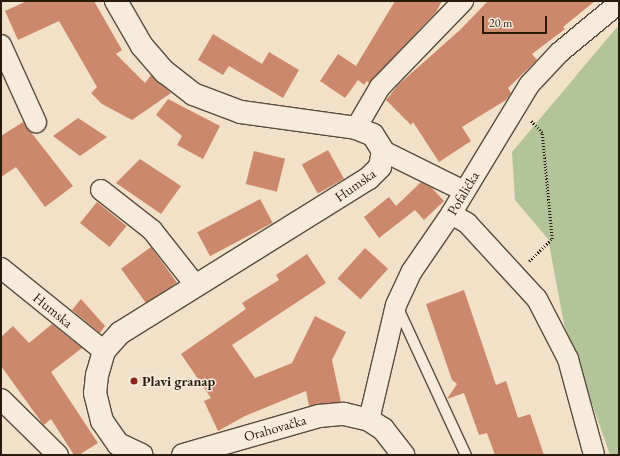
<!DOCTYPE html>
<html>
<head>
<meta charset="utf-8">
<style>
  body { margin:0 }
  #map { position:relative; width:620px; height:456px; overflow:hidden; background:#f2e1c8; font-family:"EB Garamond",serif }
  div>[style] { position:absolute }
  .green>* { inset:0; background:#b4c49a }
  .building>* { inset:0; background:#cc886d; transform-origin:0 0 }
  .path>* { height:2.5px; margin-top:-1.25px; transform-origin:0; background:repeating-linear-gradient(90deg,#281b0e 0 1px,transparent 0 3px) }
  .roads { filter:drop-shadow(1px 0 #5a4c3c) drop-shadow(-1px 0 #5a4c3c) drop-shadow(0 1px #5a4c3c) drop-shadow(0 -1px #5a4c3c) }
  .lane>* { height:10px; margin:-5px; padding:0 5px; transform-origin:5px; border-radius:5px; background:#f7ecdb }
  .street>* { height:20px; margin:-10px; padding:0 10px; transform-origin:10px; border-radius:10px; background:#f7ecdb }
  .secondary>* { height:22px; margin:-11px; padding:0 11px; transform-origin:11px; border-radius:11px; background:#f7ecdb }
  .dots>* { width:11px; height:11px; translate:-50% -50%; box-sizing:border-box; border:2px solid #f7ecdb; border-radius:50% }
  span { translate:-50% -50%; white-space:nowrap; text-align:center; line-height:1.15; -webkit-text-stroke:3px #f7ecdb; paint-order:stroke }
  .street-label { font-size:14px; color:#281b0e }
  .poi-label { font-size:14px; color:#281b0e; font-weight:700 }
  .left { translate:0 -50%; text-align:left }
  .frame { position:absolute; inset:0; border:2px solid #281b0e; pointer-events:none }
  .scale { position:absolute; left:482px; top:16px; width:65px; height:18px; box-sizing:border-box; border:2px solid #281b0e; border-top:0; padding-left:5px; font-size:12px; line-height:14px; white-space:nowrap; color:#281b0e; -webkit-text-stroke:3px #f7ecdb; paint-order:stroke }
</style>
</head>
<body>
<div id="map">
  <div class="green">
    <div style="clip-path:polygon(617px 27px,619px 29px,619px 455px,610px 455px,564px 324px,548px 239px,515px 200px,512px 152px)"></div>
  </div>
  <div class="building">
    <div style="clip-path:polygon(27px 1px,94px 1px,122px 50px,116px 54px,145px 83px,151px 75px,171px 93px,132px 120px,102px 104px,91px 93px,97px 87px,59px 21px,18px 40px,5px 11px)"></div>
    <div style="clip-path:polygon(395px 1px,442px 1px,436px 12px,369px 83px,367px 81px,364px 85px,358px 80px,345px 98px,320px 81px,338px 54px,356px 66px)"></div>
    <div style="clip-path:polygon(488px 1px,595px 1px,563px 27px,565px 29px,532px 54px,537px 60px,508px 88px,511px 93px,506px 100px,462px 127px,471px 141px,439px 162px,413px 122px,411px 125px,386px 100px,398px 85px,461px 29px)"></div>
    <div style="clip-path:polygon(213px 34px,262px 64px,269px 52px,299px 70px,283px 98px,229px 66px,223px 75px,198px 60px)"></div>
    <div style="clip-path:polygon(168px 99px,220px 126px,203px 159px,177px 145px,182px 136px,156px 115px)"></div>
    <div style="clip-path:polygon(78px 118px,107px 137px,80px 156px,53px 136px)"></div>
    <div style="clip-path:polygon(23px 122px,73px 186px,45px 207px,16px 167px,1px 177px,1px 136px)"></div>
    <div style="left:328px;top:150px;width:33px;height:30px;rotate:61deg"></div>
    <div style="left:254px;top:151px;width:32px;height:34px;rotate:14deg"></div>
    <div style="clip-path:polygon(140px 159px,181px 186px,161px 214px,116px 183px)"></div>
    <div style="clip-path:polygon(421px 182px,432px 188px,444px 201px,424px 220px,415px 210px,379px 238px,364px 217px,389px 197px,396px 206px)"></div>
    <div style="left:260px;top:199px;width:27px;height:71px;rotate:62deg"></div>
    <div style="left:97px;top:202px;width:38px;height:27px;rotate:39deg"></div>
    <div style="left:151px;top:247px;width:44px;height:37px;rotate:54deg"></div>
    <div style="left:365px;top:248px;width:31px;height:41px;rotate:42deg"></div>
    <div style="clip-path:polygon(307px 254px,326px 283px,232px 345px,255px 378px,292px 363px,315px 316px,346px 332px,332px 360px,341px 402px,309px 406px,306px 391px,245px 416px,218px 431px,204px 401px,211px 398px,181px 354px,246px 309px,242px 303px,279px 280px,276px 275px)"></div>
    <div style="clip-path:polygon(464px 290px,496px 385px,506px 381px,518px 418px,530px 414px,544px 455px,495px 455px,487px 433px,479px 435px,464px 393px,447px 399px,457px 384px,452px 380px,426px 304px)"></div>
    <div style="clip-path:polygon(81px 299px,105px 326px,100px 333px,72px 310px)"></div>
    <div style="clip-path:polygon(52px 324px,82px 348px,51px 372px,98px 443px,79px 455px,74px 455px,51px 419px,44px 425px,42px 423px,1px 366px,1px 337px,13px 326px,29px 343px)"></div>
  </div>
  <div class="path">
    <div style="left:529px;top:261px;width:32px;rotate:-44deg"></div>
    <div style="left:552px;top:239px;width:106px;rotate:-95.4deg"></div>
    <div style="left:542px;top:133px;width:16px;rotate:-133deg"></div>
  </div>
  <div class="roads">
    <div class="lane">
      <div style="left:397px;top:306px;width:164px;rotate:65.2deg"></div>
    </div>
    <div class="street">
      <div style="left:1px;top:45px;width:85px;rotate:65.6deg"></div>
      <div style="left:356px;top:128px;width:48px;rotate:-59.7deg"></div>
      <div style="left:380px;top:87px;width:120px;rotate:-46deg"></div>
      <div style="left:383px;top:151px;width:90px;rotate:26.3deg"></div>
      <div style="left:101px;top:190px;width:65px;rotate:38.1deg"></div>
      <div style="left:152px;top:230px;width:71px;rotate:51.8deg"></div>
      <div style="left:451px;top:214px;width:18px;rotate:29deg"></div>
      <div style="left:467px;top:223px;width:103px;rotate:47.4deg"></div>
      <div style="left:537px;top:299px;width:68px;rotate:62.7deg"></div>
      <div style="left:568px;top:359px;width:99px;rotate:74.8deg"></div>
      <div style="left:1px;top:268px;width:132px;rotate:38.9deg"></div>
      <div style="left:1px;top:399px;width:80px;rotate:44.5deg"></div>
      <div style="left:369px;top:420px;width:118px;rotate:-76.8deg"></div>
      <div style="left:396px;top:305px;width:38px;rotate:-65deg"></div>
      <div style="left:412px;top:271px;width:69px;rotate:-55.6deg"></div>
      <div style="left:451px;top:214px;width:151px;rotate:-58.8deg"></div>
      <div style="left:529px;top:85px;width:45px;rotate:-46.8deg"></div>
      <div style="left:560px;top:52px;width:77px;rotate:-39.7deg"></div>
    </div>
    <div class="secondary">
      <div style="left:116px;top:1px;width:52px;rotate:60deg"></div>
      <div style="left:142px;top:46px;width:35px;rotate:49deg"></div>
      <div style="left:165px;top:72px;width:36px;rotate:38deg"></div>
      <div style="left:193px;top:94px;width:51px;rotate:20.6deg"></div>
      <div style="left:241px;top:112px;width:116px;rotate:7.9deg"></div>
      <div style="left:356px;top:128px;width:18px;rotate:22deg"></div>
      <div style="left:373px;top:135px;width:19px;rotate:58deg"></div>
      <div style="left:383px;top:151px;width:16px;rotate:101deg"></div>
      <div style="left:380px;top:167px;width:16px;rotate:135deg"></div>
      <div style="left:369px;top:178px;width:293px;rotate:148.1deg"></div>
      <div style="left:120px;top:333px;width:24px;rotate:132deg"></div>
      <div style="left:104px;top:351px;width:25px;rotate:106deg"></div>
      <div style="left:97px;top:375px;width:18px;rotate:96deg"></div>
      <div style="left:95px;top:393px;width:29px;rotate:76deg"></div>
      <div style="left:102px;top:421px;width:28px;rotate:55deg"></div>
      <div style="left:118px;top:444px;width:26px;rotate:25deg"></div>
      <div style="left:183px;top:455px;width:141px;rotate:-16deg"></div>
      <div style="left:319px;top:416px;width:25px;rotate:-5deg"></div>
      <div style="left:344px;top:414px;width:26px;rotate:13deg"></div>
      <div style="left:369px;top:420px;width:17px;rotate:33deg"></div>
      <div style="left:383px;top:429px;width:33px;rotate:52deg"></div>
    </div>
  </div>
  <div class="dots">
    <div style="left:134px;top:381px;background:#8f2418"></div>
  </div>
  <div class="street-label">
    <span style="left:355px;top:185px;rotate:-35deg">Humska</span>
    <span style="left:463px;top:193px;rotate:-59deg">Pofalićka</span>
    <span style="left:53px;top:310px;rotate:39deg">Humska</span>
    <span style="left:275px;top:428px;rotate:-16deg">Orahovačka</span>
  </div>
  <div class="poi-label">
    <span class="left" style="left:142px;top:381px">Plavi granap</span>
  </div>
  <div class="frame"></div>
  <div class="scale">20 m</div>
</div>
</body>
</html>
